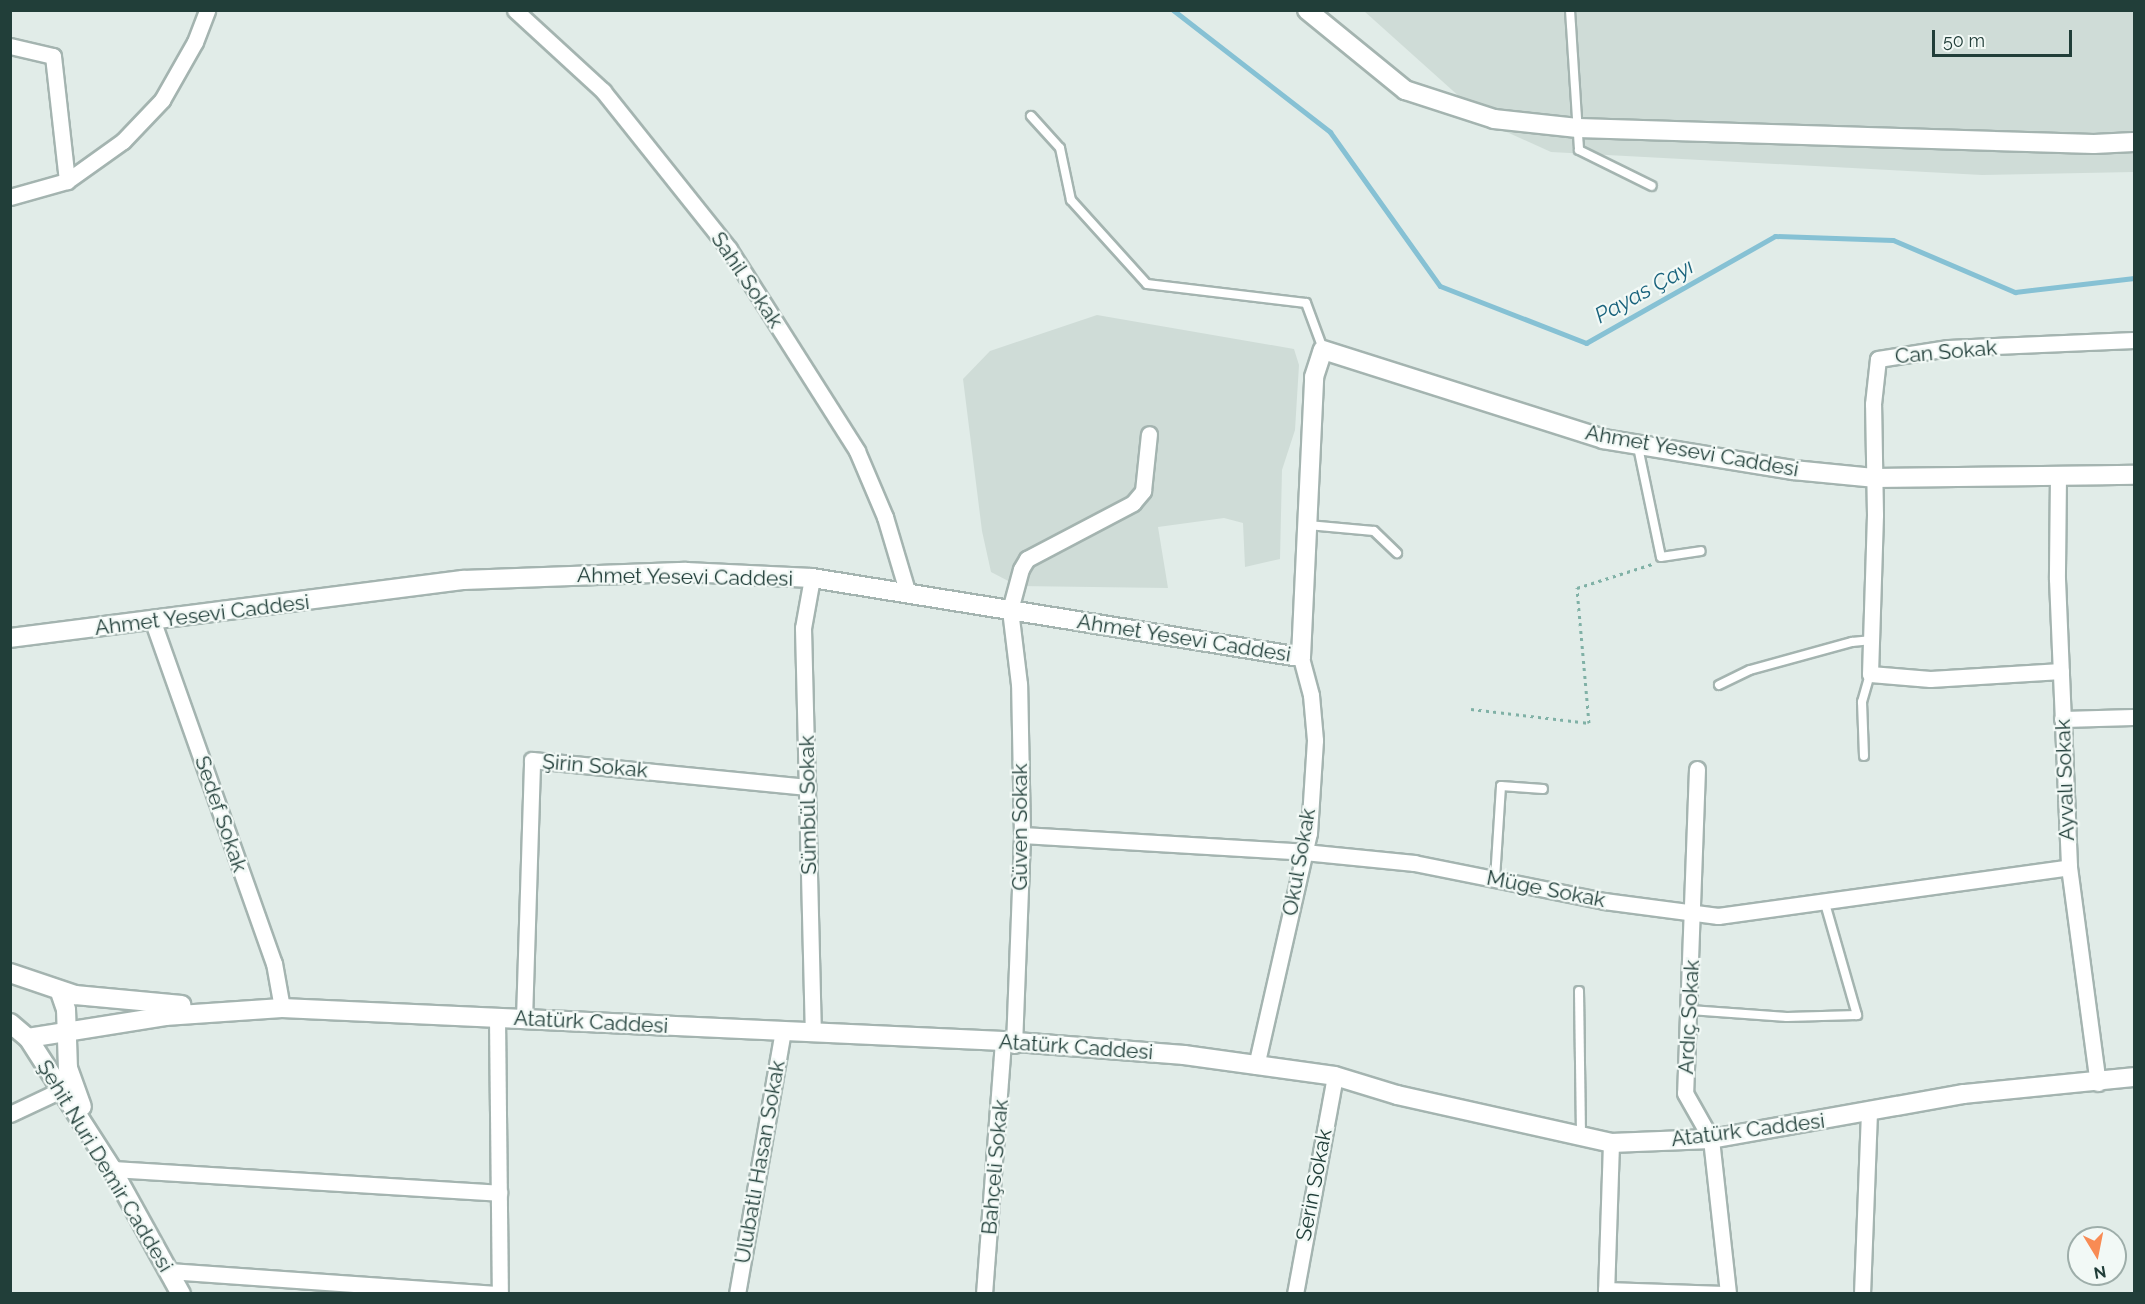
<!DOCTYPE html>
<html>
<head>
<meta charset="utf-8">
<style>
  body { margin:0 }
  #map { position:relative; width:2145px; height:1304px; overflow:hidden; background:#e1ece8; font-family:Raleway,sans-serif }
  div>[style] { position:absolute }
  .built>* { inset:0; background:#cfdcd7 }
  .stream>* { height:5px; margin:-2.5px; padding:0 2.5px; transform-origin:2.5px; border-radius:2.5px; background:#86c1d4 }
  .path>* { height:3px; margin-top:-1.5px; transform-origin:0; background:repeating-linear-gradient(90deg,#80b1a6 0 3px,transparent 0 7.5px) }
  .roads { filter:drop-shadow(2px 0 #a4b4b0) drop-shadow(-2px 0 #a4b4b0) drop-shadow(0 2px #a4b4b0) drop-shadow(0 -2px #a4b4b0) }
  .lane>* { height:8px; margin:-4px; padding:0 4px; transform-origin:4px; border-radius:4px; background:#fff }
  .street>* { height:15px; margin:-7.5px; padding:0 7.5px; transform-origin:7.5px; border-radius:7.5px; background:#fff }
  .secondary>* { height:18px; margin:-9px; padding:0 9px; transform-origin:9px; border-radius:9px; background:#fff }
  span { translate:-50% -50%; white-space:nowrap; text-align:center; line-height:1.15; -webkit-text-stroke:4.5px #f2f9f6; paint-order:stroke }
  .street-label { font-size:21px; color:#213e39 }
  .water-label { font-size:22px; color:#18627c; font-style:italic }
  .frame { position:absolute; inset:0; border:12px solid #213e39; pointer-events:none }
  .north { position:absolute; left:2067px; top:1226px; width:60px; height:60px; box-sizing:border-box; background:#f2f9f6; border:2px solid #9eaeaa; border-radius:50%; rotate:170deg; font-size:16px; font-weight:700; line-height:24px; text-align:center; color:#213e39 }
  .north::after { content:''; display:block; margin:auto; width:21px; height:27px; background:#f88b54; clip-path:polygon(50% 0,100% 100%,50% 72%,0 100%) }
  .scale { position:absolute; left:1932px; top:30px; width:140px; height:27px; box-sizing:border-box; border:3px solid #213e39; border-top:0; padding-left:8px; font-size:18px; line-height:21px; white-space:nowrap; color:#213e39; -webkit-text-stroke:4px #f2f9f6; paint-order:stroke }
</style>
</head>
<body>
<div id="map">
  <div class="built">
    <div style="clip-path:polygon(1364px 11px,2134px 11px,2134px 172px,1982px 175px,1551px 152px,1491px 125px)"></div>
    <div style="clip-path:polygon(1097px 315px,1294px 349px,1299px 365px,1295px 430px,1282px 470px,1280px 559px,1245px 567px,1243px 523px,1224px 518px,1158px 527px,1168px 588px,1018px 586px,991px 572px,982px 531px,963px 379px,990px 351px)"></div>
  </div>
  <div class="stream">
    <div style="left:1173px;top:10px;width:199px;rotate:37.8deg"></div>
    <div style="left:1330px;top:132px;width:189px;rotate:54.5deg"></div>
    <div style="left:1440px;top:286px;width:157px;rotate:21.3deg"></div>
    <div style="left:1586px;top:343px;width:217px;rotate:-29.5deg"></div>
    <div style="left:1775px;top:236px;width:118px;rotate:1.9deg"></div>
    <div style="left:1893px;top:240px;width:133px;rotate:23.1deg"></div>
    <div style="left:2015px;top:292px;width:120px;rotate:-6.7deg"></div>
  </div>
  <div class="path">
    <div style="left:1471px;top:709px;width:119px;rotate:6.8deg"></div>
    <div style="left:1589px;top:723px;width:136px;rotate:-95.1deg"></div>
    <div style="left:1577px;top:588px;width:79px;rotate:-17.7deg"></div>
  </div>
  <div class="roads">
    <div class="lane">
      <div style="left:1570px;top:10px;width:140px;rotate:86.3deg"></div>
      <div style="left:1579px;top:150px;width:81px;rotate:26.3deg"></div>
      <div style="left:1031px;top:116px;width:43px;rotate:47.8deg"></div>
      <div style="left:1060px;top:148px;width:53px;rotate:78.1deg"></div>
      <div style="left:1071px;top:200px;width:113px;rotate:47.9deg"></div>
      <div style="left:1147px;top:284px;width:160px;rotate:6.8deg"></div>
      <div style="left:1306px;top:303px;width:49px;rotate:69.7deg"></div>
      <div style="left:1638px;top:447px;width:112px;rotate:78.2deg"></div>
      <div style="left:1661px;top:557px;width:40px;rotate:-8.5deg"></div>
      <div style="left:1308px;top:525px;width:66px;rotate:5.2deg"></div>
      <div style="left:1374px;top:531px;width:32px;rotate:44deg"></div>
      <div style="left:1719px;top:685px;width:34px;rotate:-26deg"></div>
      <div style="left:1750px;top:670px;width:106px;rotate:-15.4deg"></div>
      <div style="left:1852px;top:642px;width:20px;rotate:-6deg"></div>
      <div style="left:1864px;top:756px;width:54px;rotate:-92.1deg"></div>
      <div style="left:1862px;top:702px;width:29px;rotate:-74deg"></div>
      <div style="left:1495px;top:879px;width:93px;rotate:-86.3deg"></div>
      <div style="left:1501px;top:786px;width:42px;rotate:4.1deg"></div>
      <div style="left:1579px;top:991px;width:144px;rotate:89.2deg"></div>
      <div style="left:1690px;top:1010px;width:97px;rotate:4.1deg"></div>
      <div style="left:1787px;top:1017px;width:70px;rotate:-1.6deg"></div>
      <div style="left:1857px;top:1015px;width:120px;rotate:-106deg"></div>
    </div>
    <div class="street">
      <div style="left:515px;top:10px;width:120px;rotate:42.6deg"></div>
      <div style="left:603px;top:91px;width:202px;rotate:51.4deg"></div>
      <div style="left:729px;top:249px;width:239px;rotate:57.6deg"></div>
      <div style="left:857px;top:451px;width:72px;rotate:67deg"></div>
      <div style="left:885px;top:517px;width:80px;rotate:73.4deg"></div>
      <div style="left:10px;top:46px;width:44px;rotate:13.1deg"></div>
      <div style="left:53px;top:56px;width:126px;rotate:83.6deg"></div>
      <div style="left:10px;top:197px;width:59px;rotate:-15.7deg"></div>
      <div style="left:67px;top:181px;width:69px;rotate:-35.5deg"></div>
      <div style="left:123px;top:141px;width:57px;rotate:-46.4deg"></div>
      <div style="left:162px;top:100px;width:67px;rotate:-60.4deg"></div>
      <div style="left:195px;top:42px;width:34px;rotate:-69deg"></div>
      <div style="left:2058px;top:475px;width:104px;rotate:90.6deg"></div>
      <div style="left:2057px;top:579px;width:288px;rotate:87.6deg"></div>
      <div style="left:2069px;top:867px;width:218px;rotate:82.4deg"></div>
      <div style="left:812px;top:578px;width:51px;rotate:100.2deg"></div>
      <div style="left:803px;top:628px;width:405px;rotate:88.6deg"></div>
      <div style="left:153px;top:622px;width:362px;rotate:70.5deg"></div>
      <div style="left:274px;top:963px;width:46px;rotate:79.9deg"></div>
      <div style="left:2061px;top:671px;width:131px;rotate:176.5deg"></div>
      <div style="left:1930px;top:679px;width:60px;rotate:-175.2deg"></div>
      <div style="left:1870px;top:674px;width:159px;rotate:-88.2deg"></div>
      <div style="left:1875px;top:515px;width:111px;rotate:-91deg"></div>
      <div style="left:1873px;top:404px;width:45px;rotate:-83.7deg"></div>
      <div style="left:1878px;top:359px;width:71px;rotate:-8.9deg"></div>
      <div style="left:1948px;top:348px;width:186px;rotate:-2.5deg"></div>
      <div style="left:2062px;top:719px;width:72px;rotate:-1.6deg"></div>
      <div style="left:1697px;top:769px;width:324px;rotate:92.1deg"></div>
      <div style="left:1685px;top:1093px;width:53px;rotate:60.5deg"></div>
      <div style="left:1711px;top:1139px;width:156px;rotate:83.7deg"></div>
      <div style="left:1022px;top:835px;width:283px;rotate:3.4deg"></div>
      <div style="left:1304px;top:852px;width:111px;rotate:5.7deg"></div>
      <div style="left:1414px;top:863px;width:194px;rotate:11.3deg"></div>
      <div style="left:1604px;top:901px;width:115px;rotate:7.5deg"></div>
      <div style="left:1718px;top:916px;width:354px;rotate:-7.9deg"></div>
      <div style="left:497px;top:1018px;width:276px;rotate:89.4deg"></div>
      <div style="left:524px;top:1019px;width:259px;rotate:-88.2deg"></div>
      <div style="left:532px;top:760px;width:277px;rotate:5.6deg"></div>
      <div style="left:1014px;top:1045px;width:210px;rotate:-87.8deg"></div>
      <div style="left:1022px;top:835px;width:151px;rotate:-91.1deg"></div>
      <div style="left:1019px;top:684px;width:75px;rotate:-96.9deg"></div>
      <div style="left:1010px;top:610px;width:42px;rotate:-75deg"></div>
      <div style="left:1021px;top:569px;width:12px;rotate:-59deg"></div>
      <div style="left:1027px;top:559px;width:120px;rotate:-27.8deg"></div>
      <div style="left:1133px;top:503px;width:16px;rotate:-50deg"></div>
      <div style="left:1143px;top:491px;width:57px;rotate:-84deg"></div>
      <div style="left:1256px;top:1066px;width:239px;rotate:-77.2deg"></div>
      <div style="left:1309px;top:833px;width:93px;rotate:-86.3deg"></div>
      <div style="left:1315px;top:740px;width:45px;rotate:-95.1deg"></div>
      <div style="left:1311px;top:695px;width:39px;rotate:-105deg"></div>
      <div style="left:10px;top:1114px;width:56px;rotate:-25.2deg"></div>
      <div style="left:112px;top:1169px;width:388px;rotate:3.5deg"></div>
      <div style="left:169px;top:1271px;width:328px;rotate:4deg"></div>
      <div style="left:1606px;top:1290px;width:118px;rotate:1.9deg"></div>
      <div style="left:737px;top:1294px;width:267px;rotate:-80.1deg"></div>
      <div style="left:984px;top:1294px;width:254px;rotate:-85.7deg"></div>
      <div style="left:1295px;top:1294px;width:222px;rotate:-79.6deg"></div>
      <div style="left:1606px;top:1294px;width:151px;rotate:-88.1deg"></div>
      <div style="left:1862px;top:1294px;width:181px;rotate:-87.8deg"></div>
    </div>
    <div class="secondary">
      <div style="left:1307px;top:10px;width:127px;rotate:39.2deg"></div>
      <div style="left:1405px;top:90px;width:94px;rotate:18deg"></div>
      <div style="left:1494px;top:119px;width:84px;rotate:6.1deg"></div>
      <div style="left:1578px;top:128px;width:516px;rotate:1.78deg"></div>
      <div style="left:2094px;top:144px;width:40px;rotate:-2.9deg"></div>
      <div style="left:10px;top:638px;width:457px;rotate:-7.3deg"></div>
      <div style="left:463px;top:580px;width:223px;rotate:-2.1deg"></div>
      <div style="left:686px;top:572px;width:126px;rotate:2.7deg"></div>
      <div style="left:812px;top:578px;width:495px;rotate:9.2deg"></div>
      <div style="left:1301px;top:657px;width:280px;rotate:-87.3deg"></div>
      <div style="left:1314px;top:377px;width:28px;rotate:-72deg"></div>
      <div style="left:1323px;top:350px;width:294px;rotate:17.6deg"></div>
      <div style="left:1603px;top:439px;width:193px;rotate:9.3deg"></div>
      <div style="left:1793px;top:470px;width:81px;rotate:5.6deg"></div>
      <div style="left:1874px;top:478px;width:260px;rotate:-0.7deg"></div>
      <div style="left:10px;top:973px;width:69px;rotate:18.7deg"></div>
      <div style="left:75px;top:995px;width:107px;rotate:5.3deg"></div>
      <div style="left:60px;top:992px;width:18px;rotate:71deg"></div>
      <div style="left:66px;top:1009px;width:59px;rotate:88.1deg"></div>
      <div style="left:68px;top:1068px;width:41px;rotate:70.3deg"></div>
      <div style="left:10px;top:1023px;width:23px;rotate:40deg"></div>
      <div style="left:28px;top:1038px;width:139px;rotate:-9.1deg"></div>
      <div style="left:165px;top:1016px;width:117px;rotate:-3.9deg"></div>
      <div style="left:282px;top:1008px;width:722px;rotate:2.62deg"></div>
      <div style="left:1003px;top:1041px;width:182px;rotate:4.4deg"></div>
      <div style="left:1184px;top:1055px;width:152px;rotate:7.9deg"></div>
      <div style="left:1335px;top:1076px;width:65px;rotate:17deg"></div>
      <div style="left:1397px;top:1095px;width:219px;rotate:12.6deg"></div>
      <div style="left:1611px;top:1143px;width:100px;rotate:-2.3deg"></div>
      <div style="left:1711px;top:1139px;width:257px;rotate:-10.1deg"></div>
      <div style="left:1964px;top:1094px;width:171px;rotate:-5.7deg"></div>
      <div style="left:28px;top:1038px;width:156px;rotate:57.3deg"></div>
      <div style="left:112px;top:1169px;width:143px;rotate:61.1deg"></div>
    </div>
  </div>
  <div class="street-label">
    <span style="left:747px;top:280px;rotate:56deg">Sahil Sokak</span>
    <span style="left:1946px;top:352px;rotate:-5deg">Can Sokak</span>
    <span style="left:1692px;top:451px;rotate:10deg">Ahmet Yesevi Caddesi</span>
    <span style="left:685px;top:577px;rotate:1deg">Ahmet Yesevi Caddesi</span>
    <span style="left:202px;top:615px;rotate:-7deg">Ahmet Yesevi Caddesi</span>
    <span style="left:1184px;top:638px;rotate:9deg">Ahmet Yesevi Caddesi</span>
    <span style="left:595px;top:766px;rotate:5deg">Şirin Sokak</span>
    <span style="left:2065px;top:780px;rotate:-92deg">Ayvalı Sokak</span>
    <span style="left:808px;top:805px;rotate:-91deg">Sümbül Sokak</span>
    <span style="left:221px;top:814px;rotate:71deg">Sedef Sokak</span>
    <span style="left:1020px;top:827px;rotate:-90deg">Güven Sokak</span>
    <span style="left:1299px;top:862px;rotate:-80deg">Okul Sokak</span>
    <span style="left:1546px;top:889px;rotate:11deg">Müge Sokak</span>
    <span style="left:1689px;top:1017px;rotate:-87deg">Ardıç Sokak</span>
    <span style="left:591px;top:1022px;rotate:3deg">Atatürk Caddesi</span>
    <span style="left:1076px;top:1047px;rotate:4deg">Atatürk Caddesi</span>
    <span style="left:1748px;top:1130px;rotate:-7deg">Atatürk Caddesi</span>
    <span style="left:760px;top:1162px;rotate:-80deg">Ulubatlı Hasan Sokak</span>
    <span style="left:105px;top:1166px;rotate:59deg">Şehit Nuri Demir Caddesi</span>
    <span style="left:995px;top:1167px;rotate:-85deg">Bahçeli Sokak</span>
    <span style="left:1314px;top:1185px;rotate:-79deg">Serin Sokak</span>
  </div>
  <div class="water-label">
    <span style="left:1644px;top:291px;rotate:-29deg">Payas Çayı</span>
  </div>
  <div class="frame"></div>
  <div class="north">N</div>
  <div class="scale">50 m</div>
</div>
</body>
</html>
